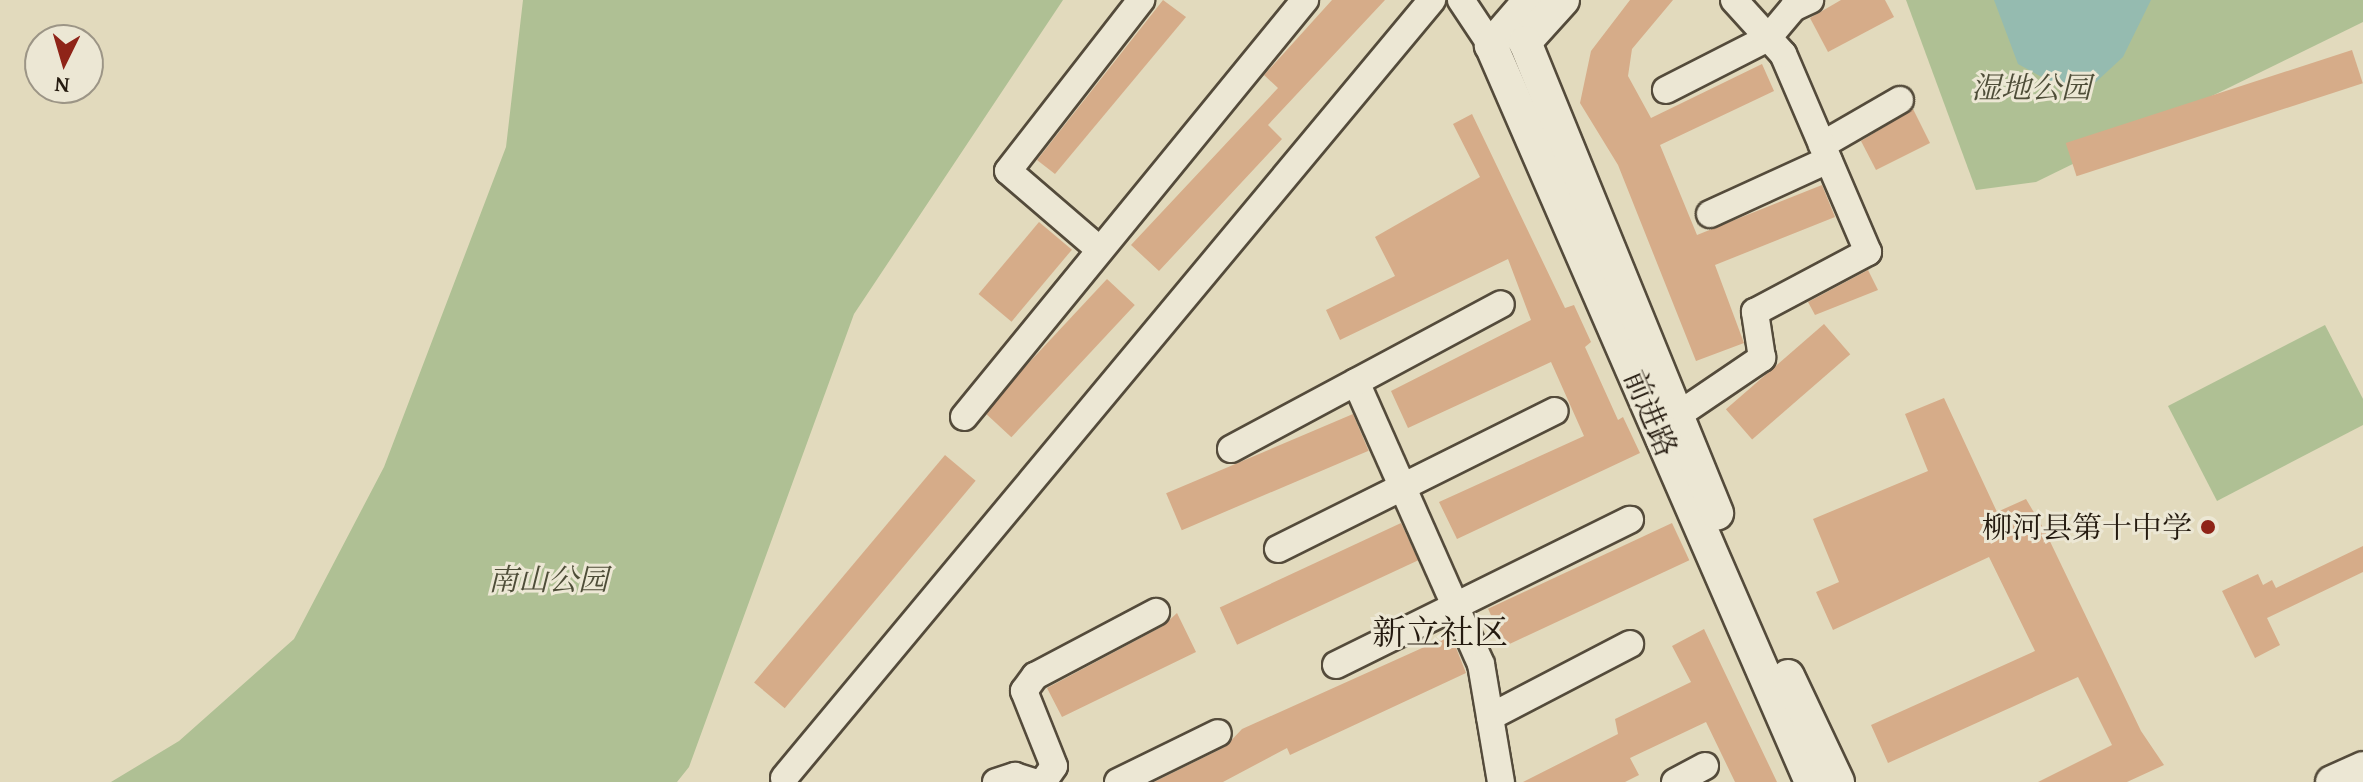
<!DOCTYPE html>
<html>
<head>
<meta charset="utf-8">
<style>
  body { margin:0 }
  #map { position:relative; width:2363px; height:782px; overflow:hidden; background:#e2dabd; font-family:"Gentium Book Plus","Noto Serif SC",serif }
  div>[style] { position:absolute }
  .green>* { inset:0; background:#afc094 }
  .water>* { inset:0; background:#95bbb0 }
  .building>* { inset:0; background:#d6ac89; transform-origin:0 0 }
  .roads { filter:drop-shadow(2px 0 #544b3b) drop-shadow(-2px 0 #544b3b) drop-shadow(0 2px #544b3b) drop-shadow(0 -2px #544b3b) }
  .minor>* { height:26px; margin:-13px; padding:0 13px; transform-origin:13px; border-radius:13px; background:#ece7d4 }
  .tertiary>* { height:32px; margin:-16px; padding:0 16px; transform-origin:16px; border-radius:16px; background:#ece7d4 }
  .dots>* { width:22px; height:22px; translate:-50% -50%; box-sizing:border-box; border:4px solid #ece7d4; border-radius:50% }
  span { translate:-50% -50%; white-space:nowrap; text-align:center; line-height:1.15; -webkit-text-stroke:6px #ece7d4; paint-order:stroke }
  .park-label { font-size:30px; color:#4e4d38; font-style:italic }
  .street-label { font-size:30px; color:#251b10 }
  .poi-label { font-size:30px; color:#251b10 }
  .right { translate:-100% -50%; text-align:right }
  .quarter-label { font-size:34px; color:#251b10 }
  .north { position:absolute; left:24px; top:24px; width:80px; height:80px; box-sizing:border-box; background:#ece7d4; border:2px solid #9c9586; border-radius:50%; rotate:185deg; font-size:22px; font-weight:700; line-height:32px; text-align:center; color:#251b10 }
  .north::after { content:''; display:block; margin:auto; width:28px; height:36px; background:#8f2418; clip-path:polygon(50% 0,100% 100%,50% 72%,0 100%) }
</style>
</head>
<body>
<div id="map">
  <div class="green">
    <div style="clip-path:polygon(523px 0,1063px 0,854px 314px,689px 767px,677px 782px,111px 782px,179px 741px,294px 639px,384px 467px,506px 147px)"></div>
    <div style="clip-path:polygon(1906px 0,2363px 0,2363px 22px,2036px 182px,1976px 190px)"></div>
    <div style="clip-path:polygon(2325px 325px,2363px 399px,2363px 425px,2217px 501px,2168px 406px)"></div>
  </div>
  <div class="water">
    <div style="clip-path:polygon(1994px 0,2151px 0,2123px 57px,2096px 82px,2072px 85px,2049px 81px,2018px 64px)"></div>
  </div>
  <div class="building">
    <div style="clip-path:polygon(1163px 0,1186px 17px,1055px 174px,1037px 160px)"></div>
    <div style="clip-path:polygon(1332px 0,1385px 0,1268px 125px,1282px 139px,1159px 271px,1131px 245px,1278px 88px,1264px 75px)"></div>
    <div style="clip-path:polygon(1630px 0,1673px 0,1632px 49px,1628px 76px,1651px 118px,1762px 64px,1774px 91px,1660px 145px,1697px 235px,1822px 185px,1835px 217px,1715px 265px,1744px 343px,1696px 361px,1618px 165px,1580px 103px,1591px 51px)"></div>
    <div style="clip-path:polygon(1841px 0,1885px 0,1894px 17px,1828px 52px,1810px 18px)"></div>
    <div style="left:2352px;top:50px;width:35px;height:301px;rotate:72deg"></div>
    <div style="clip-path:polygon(1913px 109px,1930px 143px,1876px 170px,1861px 141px)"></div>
    <div style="clip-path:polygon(1472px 114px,1565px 308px,1574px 305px,1591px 342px,1585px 347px,1618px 420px,1623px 417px,1640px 453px,1457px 539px,1439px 502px,1584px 436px,1551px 362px,1408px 428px,1391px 391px,1531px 320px,1508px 259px,1340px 340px,1326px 310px,1395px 276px,1375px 237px,1480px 177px,1453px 124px)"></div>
    <div style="left:1039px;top:222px;width:43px;height:94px;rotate:40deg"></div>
    <div style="clip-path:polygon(1868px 270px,1878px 290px,1815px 315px,1808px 302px)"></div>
    <div style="left:1107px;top:279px;width:38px;height:181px;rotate:43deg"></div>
    <div style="left:1824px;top:324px;width:40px;height:130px;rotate:49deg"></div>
    <div style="clip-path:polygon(1944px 398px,1997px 512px,2026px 499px,2045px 531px,2141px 731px,2164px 765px,2127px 782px,2038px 782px,2112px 745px,2078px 677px,1888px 763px,1871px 725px,2035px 651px,1989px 557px,1833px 630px,1816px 592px,1839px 582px,1813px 519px,1928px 471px,1905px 414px)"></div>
    <div style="left:1353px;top:414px;width:40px;height:203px;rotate:67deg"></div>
    <div style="left:945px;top:455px;width:40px;height:297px;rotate:40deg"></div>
    <div style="left:1401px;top:523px;width:41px;height:200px;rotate:65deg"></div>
    <div style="left:1672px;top:523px;width:41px;height:203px;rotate:65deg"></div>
    <div style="clip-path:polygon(2363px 546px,2363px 572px,2267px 618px,2280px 645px,2255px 658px,2222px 591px,2258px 574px,2263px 585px,2272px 580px,2276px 588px)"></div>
    <div style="clip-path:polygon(1177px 613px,1196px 652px,1062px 717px,1047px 688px,1163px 626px)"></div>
    <div style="clip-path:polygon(1704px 629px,1777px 782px,1735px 782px,1706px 722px,1630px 758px,1639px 775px,1625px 782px,1523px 782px,1618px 734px,1615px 719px,1691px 682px,1672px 646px)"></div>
    <div style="clip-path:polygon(1451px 635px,1466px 673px,1290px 755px,1287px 748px,1223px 782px,1154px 782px,1225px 747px,1242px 729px)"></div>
  </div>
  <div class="roads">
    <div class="minor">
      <div style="left:1461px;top:0;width:54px;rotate:56.3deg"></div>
      <div style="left:1666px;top:90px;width:114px;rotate:-27deg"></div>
      <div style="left:1768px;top:38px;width:39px;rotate:-50deg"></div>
      <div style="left:1793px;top:8px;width:19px;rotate:-25deg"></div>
      <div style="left:1822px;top:145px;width:90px;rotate:-30deg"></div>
      <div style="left:1710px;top:214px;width:130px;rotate:-24.6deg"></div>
      <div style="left:1100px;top:250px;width:121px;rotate:-139.3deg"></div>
      <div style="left:1008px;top:171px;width:217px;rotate:-52.1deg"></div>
      <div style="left:1356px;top:382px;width:308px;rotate:66.1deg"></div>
      <div style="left:1481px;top:664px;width:120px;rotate:80.4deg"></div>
      <div style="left:1678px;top:415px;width:102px;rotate:-34.2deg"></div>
      <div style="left:1762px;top:358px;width:47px;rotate:-98.7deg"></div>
      <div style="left:1755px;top:312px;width:128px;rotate:-28deg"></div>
      <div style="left:1868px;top:252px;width:215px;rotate:-113.2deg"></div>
      <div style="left:1783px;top:54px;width:73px;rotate:-132.2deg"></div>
      <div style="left:964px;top:417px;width:539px;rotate:-50.73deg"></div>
      <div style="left:1231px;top:449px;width:306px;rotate:-28.2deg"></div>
      <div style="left:1278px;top:549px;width:309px;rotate:-26.5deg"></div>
      <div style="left:1336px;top:665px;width:328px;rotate:-26.3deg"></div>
      <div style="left:1490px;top:717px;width:158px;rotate:-27.5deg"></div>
      <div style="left:784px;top:778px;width:1013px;rotate:-50.21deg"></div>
      <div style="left:996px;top:782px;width:20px;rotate:-18deg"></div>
      <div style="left:1015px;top:776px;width:20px;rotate:18deg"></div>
      <div style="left:1043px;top:782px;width:19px;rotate:-55deg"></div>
      <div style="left:1054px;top:766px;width:81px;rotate:-111.8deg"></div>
      <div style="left:1024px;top:691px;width:19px;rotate:-54deg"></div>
      <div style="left:1035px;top:676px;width:137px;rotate:-27.9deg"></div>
      <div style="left:1118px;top:782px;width:111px;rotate:-26.1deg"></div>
      <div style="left:1675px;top:782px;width:34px;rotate:-28deg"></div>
    </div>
    <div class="tertiary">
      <div style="left:1530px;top:0;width:60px;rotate:130.9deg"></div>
      <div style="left:1491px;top:45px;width:803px;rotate:66.53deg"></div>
      <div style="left:1563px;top:0;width:57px;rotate:132.1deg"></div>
      <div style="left:1525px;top:42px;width:509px;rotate:67.82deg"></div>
      <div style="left:1788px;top:676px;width:117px;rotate:64.7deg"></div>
      <div style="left:2332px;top:782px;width:34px;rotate:-24deg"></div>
    </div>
  </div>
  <div class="dots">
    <div style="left:2208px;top:527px;background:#8f2418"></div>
  </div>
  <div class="park-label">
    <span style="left:2031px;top:87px">湿地公园</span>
    <span style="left:548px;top:579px">南山公园</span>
  </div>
  <div class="street-label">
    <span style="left:1651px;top:413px;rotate:67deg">前进路</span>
  </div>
  <div class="poi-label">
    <span class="right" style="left:2192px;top:527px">柳河县第十中学</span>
  </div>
  <div class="quarter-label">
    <span style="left:1440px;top:632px">新立社区</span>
  </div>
  <div class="north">N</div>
</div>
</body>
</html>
